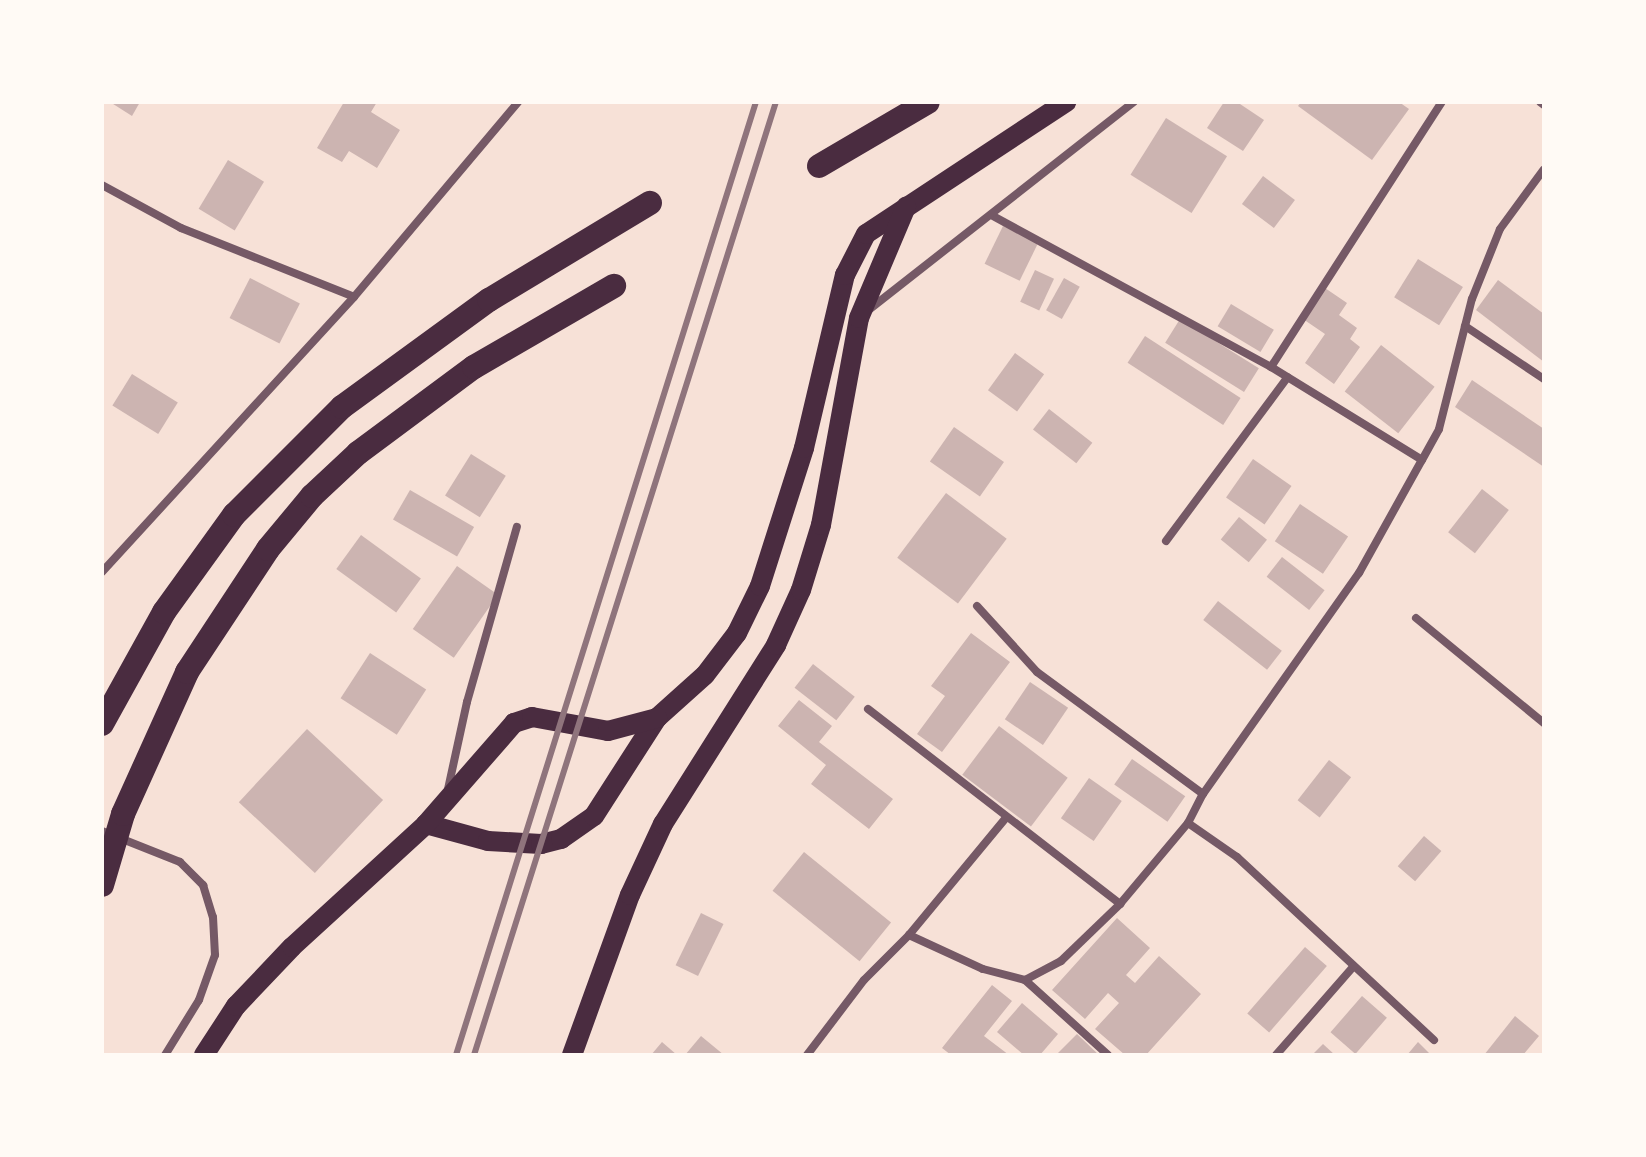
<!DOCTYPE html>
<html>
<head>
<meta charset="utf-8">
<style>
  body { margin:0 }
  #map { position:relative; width:1646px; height:1157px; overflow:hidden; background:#f7e1d7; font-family:"DM Sans",sans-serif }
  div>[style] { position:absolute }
  .building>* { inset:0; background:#ccb4b1; transform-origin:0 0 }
  .minor>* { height:8px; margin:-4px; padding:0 4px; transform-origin:4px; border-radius:4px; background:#755966 }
  .primary>* { height:20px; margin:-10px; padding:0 10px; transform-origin:10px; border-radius:10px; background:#4a2c40 }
  .motorway>* { height:24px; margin:-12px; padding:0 12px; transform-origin:12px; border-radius:12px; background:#4a2c40 }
  .rail>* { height:6px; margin:-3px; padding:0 3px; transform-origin:3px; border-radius:3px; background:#8f747c }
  span { translate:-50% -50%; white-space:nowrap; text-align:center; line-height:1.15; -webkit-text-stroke:8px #fffaf5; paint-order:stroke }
  .frame { position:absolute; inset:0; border:104px solid #fffaf5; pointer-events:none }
</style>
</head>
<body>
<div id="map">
  <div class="building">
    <div style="clip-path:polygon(110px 102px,140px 102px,132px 116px)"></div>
    <div style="clip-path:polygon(344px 102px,377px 102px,371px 112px,400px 130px,377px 168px,349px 151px,342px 162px,317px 148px)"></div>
    <div style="clip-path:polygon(1224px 102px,1237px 102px,1264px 120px,1243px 151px,1207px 128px)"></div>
    <div style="clip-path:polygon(1301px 102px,1399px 102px,1409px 109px,1372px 160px,1298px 106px)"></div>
    <div style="left:1166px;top:118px;width:72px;height:67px;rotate:32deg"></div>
    <div style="left:228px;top:160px;width:42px;height:57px;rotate:31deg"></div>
    <div style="left:1263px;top:176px;width:40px;height:35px;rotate:37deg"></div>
    <div style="left:1003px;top:226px;width:39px;height:42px;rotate:26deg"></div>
    <div style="left:1418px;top:259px;width:53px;height:45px;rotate:32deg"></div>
    <div style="left:1035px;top:270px;width:21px;height:35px;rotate:25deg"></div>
    <div style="left:250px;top:278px;width:56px;height:45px;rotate:27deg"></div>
    <div style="left:1064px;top:278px;width:18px;height:37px;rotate:29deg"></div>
    <div style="clip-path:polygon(1498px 280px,1544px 314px,1544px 362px,1476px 310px)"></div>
    <div style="clip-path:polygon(1325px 288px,1347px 303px,1339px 315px,1357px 328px,1350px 339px,1360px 347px,1334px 384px,1305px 363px,1325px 334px,1303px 319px)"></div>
    <div style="left:1231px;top:304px;width:50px;height:26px;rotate:31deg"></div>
    <div style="left:1180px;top:319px;width:93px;height:28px;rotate:32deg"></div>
    <div style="left:1145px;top:336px;width:114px;height:32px;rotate:33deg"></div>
    <div style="left:1381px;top:345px;width:68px;height:59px;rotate:38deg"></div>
    <div style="left:1015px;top:353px;width:36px;height:46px;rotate:36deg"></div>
    <div style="left:132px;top:374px;width:54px;height:37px;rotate:32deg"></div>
    <div style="clip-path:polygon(1472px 380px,1544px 429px,1544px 467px,1455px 407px)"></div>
    <div style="left:1049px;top:409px;width:55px;height:26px;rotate:38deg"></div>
    <div style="left:954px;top:427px;width:61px;height:42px;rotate:35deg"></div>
    <div style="left:471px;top:454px;width:41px;height:49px;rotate:32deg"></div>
    <div style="left:1253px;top:459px;width:47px;height:47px;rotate:35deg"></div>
    <div style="left:1482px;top:489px;width:34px;height:55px;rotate:38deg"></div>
    <div style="left:410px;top:490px;width:74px;height:34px;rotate:30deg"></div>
    <div style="left:946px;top:493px;width:76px;height:81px;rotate:37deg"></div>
    <div style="left:1300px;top:504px;width:58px;height:45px;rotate:34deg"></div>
    <div style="left:1239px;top:517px;width:36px;height:29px;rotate:39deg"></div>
    <div style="left:361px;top:535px;width:74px;height:42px;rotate:36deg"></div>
    <div style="left:1282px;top:557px;width:54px;height:25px;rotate:38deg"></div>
    <div style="left:457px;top:566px;width:50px;height:77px;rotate:35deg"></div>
    <div style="left:1218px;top:601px;width:81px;height:24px;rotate:38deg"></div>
    <div style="clip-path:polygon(971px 633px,1010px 662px,942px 752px,917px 734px,945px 696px,931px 686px)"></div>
    <div style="left:370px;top:653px;width:67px;height:54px;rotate:33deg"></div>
    <div style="left:813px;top:664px;width:53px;height:30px;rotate:38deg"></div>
    <div style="left:1030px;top:682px;width:46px;height:45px;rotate:34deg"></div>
    <div style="clip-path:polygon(799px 700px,832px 726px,819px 742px,893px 799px,869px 829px,811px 784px,826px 765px,778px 726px)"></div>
    <div style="left:999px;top:726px;width:86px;height:61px;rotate:37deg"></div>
    <div style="left:307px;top:729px;width:104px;height:100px;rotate:43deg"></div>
    <div style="left:1132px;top:759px;width:65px;height:31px;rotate:35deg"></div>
    <div style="left:1329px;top:760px;width:28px;height:51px;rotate:38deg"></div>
    <div style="left:1089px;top:778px;width:40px;height:49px;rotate:35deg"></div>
    <div style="left:1424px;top:836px;width:23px;height:40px;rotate:41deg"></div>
    <div style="left:804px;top:852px;width:112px;height:50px;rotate:39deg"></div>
    <div style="left:701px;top:913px;width:25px;height:58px;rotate:26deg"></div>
    <div style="clip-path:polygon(1117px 918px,1150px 948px,1126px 975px,1135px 983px,1159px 956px,1201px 994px,1146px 1055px,1125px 1055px,1095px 1029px,1119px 1003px,1108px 993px,1085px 1019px,1052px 990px)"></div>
    <div style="left:1305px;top:947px;width:29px;height:88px;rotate:41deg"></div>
    <div style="clip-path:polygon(992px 985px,1012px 1001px,984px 1036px,1009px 1055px,951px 1055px,942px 1048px)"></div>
    <div style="left:1362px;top:996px;width:33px;height:48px;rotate:41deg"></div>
    <div style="clip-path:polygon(1022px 1003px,1058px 1034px,1040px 1055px,1024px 1055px,997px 1032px)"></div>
    <div style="clip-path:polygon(1515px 1016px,1539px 1036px,1523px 1055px,1484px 1055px)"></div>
    <div style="clip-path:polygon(1077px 1034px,1099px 1055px,1056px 1055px)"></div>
    <div style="clip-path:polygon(701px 1036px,724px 1055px,685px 1055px)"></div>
    <div style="clip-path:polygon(662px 1042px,677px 1055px,651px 1055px)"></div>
    <div style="clip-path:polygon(1418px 1042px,1431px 1055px,1407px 1055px)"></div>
    <div style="clip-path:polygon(1323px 1044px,1335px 1055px,1312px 1055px)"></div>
  </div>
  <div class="minor">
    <div style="left:1540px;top:102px;width:5px;rotate:37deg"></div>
    <div style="left:102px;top:185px;width:90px;rotate:28.6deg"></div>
    <div style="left:181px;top:228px;width:186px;rotate:21.7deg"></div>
    <div style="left:993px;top:216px;width:316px;rotate:28.5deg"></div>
    <div style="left:1271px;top:367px;width:177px;rotate:31.6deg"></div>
    <div style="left:866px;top:312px;width:340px;rotate:-38.1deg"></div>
    <div style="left:1465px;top:326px;width:95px;rotate:33.9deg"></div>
    <div style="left:1271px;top:367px;width:315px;rotate:-57.2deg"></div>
    <div style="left:1166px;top:541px;width:204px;rotate:-53.4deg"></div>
    <div style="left:102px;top:572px;width:373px;rotate:-47.5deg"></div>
    <div style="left:354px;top:297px;width:255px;rotate:-49.9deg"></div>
    <div style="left:977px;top:606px;width:89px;rotate:47.7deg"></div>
    <div style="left:1037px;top:672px;width:206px;rotate:36.3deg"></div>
    <div style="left:1416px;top:618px;width:166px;rotate:39.4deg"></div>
    <div style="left:868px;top:709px;width:319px;rotate:37.7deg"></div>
    <div style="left:448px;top:789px;width:89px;rotate:-77.7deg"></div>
    <div style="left:467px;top:702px;width:182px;rotate:-74.1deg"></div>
    <div style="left:1188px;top:823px;width:60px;rotate:34.8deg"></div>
    <div style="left:1237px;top:857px;width:269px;rotate:42.9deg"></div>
    <div style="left:102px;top:831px;width:84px;rotate:21.7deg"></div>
    <div style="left:180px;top:862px;width:33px;rotate:45deg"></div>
    <div style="left:203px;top:885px;width:34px;rotate:73deg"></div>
    <div style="left:213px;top:917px;width:38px;rotate:87deg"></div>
    <div style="left:215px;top:955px;width:48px;rotate:109.6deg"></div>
    <div style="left:199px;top:1000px;width:65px;rotate:121.7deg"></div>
    <div style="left:909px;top:935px;width:151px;rotate:-50.4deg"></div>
    <div style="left:1025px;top:980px;width:112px;rotate:42.1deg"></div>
    <div style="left:807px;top:1055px;width:94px;rotate:-52.8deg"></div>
    <div style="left:864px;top:980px;width:64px;rotate:-45deg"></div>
    <div style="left:909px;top:935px;width:81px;rotate:24.7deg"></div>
    <div style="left:983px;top:969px;width:43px;rotate:14.7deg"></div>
    <div style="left:1025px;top:980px;width:41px;rotate:-27.8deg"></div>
    <div style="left:1061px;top:961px;width:82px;rotate:-44deg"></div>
    <div style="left:1120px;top:904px;width:106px;rotate:-50deg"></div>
    <div style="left:1188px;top:823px;width:33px;rotate:-63deg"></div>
    <div style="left:1203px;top:794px;width:271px;rotate:-54.8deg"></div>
    <div style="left:1359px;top:573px;width:129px;rotate:-60.9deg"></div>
    <div style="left:1422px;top:460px;width:35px;rotate:-61deg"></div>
    <div style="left:1439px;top:429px;width:134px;rotate:-75.8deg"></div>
    <div style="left:1472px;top:299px;width:75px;rotate:-68.2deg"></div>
    <div style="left:1500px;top:229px;width:74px;rotate:-53.7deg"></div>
    <div style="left:1276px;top:1055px;width:118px;rotate:-48.8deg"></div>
  </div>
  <div class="primary">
    <div style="left:426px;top:824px;width:64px;rotate:15.3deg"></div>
    <div style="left:488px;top:841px;width:53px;rotate:3.2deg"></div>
    <div style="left:541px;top:844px;width:21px;rotate:-14deg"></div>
    <div style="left:561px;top:839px;width:40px;rotate:-34.9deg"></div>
    <div style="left:594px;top:816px;width:117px;rotate:-57.3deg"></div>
    <div style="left:657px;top:718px;width:64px;rotate:-41.9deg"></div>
    <div style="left:705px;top:675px;width:53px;rotate:-52.7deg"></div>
    <div style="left:737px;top:633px;width:52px;rotate:-63.9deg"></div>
    <div style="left:760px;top:586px;width:145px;rotate:-72.3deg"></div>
    <div style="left:804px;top:448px;width:178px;rotate:-76.7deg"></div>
    <div style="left:845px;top:275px;width:46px;rotate:-62.9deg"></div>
    <div style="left:866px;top:234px;width:240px;rotate:-33.4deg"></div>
    <div style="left:204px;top:1055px;width:59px;rotate:-56.9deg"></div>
    <div style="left:236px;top:1006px;width:81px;rotate:-46.5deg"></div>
    <div style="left:292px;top:947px;width:182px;rotate:-42.5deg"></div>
    <div style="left:426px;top:824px;width:134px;rotate:-48.9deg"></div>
    <div style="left:514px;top:723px;width:19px;rotate:-18deg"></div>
    <div style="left:532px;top:717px;width:77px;rotate:10.4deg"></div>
    <div style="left:608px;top:731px;width:51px;rotate:-14.9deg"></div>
    <div style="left:572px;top:1055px;width:170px;rotate:-70.1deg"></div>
    <div style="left:630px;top:895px;width:78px;rotate:-65.1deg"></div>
    <div style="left:663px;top:824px;width:212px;rotate:-57.7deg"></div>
    <div style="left:776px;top:645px;width:60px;rotate:-65.6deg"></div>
    <div style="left:801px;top:590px;width:68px;rotate:-72.9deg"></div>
    <div style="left:821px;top:525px;width:210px;rotate:-79.6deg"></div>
    <div style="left:859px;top:318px;width:121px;rotate:-67.1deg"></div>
  </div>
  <div class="motorway">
    <div style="left:819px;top:166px;width:126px;rotate:-30.4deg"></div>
    <div style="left:102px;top:724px;width:128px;rotate:-61deg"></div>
    <div style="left:164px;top:612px;width:120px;rotate:-54.2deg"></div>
    <div style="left:234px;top:515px;width:153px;rotate:-45deg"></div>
    <div style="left:342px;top:407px;width:182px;rotate:-36.1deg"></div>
    <div style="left:489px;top:300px;width:188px;rotate:-31.1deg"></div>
    <div style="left:102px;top:885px;width:74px;rotate:-73.5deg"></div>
    <div style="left:123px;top:814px;width:156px;rotate:-65.7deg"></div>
    <div style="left:187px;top:672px;width:147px;rotate:-56.6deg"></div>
    <div style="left:268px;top:549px;width:69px;rotate:-50.3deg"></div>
    <div style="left:312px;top:496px;width:63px;rotate:-43.1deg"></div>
    <div style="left:358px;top:453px;width:144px;rotate:-36.6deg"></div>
    <div style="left:474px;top:367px;width:162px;rotate:-30.1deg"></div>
  </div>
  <div class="rail">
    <div style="left:456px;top:1055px;width:999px;rotate:-72.53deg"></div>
    <div style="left:474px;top:1055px;width:1000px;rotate:-72.42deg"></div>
  </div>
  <div class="frame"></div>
</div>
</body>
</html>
